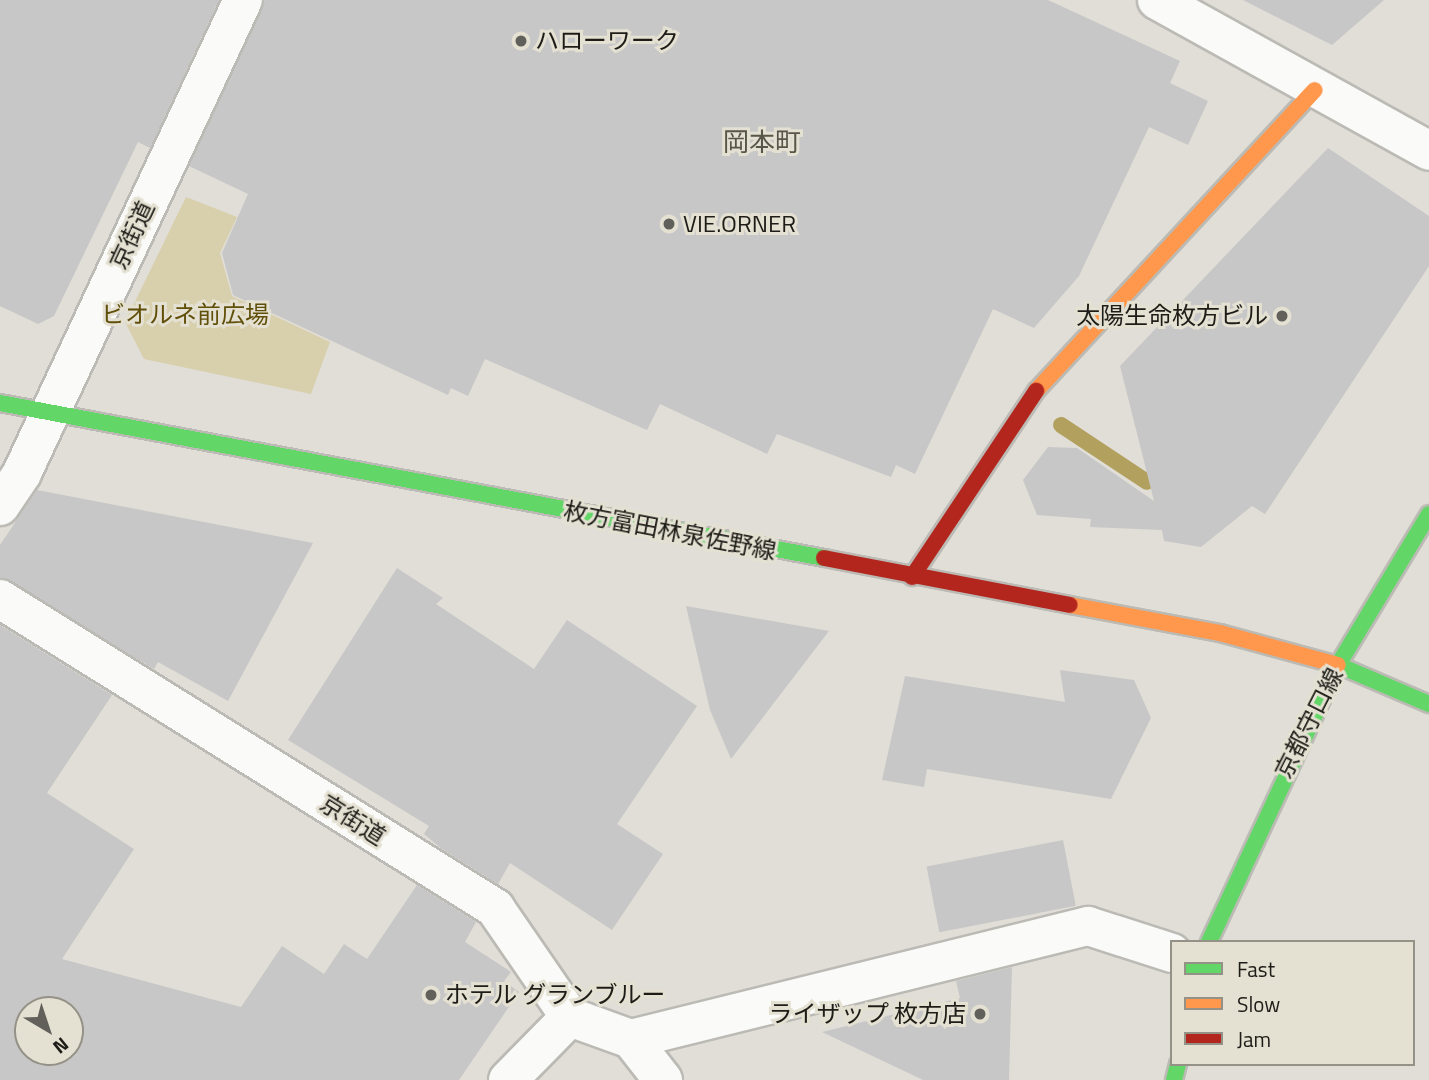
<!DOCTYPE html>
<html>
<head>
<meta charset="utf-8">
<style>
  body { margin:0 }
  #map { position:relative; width:1429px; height:1080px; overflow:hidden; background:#e0ded6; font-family:"Titillium Web","Noto Sans JP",sans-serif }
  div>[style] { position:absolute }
  .green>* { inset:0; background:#d8cfad }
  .stream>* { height:16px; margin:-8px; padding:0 8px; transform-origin:8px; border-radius:8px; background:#b2a05e }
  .building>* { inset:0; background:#c7c7c7; transform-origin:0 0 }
  .roads { filter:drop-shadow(2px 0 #bbbab4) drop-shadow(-2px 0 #bbbab4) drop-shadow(0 2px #bbbab4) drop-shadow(0 -2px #bbbab4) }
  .street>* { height:38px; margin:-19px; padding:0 19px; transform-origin:19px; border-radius:19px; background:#fafaf9 }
  .fast>* { height:16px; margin:-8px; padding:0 8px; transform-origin:8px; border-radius:8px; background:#63d668 }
  .slow>* { height:16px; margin:-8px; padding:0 8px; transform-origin:8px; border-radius:8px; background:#ff974d }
  .jam>* { height:16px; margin:-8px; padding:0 8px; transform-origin:8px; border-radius:8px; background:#b3261e }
  .dots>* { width:19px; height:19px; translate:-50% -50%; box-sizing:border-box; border:4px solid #e4e0d2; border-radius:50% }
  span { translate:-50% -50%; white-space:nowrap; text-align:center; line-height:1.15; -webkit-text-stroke:6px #e4e0d2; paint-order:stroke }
  .poi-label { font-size:24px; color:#1d1c17 }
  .left { translate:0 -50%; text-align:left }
  .right { translate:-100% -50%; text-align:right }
  .street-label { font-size:24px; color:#1d1c17 }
  .park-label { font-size:24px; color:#604f08 }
  .neighbourhood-label { font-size:26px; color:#585549 }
  .legend { position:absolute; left:1170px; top:940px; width:245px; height:126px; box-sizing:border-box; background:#e4e0d2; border:2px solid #949287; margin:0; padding:9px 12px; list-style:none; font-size:21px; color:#1d1c17 }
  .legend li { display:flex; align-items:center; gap:14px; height:35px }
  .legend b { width:35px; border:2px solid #949287 }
  .north { position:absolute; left:14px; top:996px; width:70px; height:70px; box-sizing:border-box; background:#e4e0d2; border:2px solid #949287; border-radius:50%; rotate:141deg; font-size:19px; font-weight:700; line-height:28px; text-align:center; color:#1d1c17 }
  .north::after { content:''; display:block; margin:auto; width:24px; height:32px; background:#61605a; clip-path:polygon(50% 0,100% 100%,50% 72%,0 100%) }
</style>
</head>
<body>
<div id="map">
  <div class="green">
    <div style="clip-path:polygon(186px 197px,237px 217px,220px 253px,232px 296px,330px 342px,311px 394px,144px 359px,125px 322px)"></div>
  </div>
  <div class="stream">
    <div style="left:1061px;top:425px;width:103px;rotate:33.5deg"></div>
  </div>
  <div class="building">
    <div style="clip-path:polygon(0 0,219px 0,150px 148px,138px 142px,54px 316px,38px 324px,0 306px)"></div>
    <div style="clip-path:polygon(265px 0,1048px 0,1180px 61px,1170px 83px,1208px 101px,1188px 145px,1149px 127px,1079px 276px,1034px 328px,993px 309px,915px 474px,896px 465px,891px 477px,777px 434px,767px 454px,660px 404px,647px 430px,485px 359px,468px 396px,451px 388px,448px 395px,233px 295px,222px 253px,248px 194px,189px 166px)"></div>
    <div style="clip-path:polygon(1243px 0,1384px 0,1332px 45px)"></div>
    <div style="clip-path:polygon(1328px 148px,1429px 216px,1429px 266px,1265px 514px,1252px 506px,1201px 547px,1164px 541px,1162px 530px,1090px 527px,1091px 519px,1037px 515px,1023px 480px,1048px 447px,1077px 448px,1154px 501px,1120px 366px)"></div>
    <div style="clip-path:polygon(37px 490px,313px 543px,228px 701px,158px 662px,154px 669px,0 577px,0 545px)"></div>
    <div style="clip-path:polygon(397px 568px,443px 598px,436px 604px,534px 669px,567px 620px,697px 706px,617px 824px,663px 854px,612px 930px,510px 863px,498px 884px,442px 849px,424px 834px,429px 826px,288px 740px)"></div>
    <div style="clip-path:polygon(686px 606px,829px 631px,731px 759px,710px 710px)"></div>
    <div style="clip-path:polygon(evenodd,0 625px,112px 695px,47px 793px,134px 849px,62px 959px,241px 1007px,282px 946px,324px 974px,344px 944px,367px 959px,417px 885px,476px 922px,465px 942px,511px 972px,504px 981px,519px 992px,459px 1080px,0 1080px,0 625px,28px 1010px,70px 1010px,70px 1052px,28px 1052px,28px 1010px)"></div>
    <div style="clip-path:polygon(1060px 670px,1134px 680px,1151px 718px,1111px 799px,927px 769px,924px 787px,882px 780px,905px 676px,1065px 702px)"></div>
    <div style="left:1063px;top:840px;width:67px;height:139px;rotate:79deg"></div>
    <div style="clip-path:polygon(1012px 967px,1009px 1080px,923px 1080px,822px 1032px,960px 998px,956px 981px)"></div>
  </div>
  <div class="roads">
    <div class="street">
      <div style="left:1157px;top:0;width:311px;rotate:29deg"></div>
      <div style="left:0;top:506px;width:40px;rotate:-56deg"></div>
      <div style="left:22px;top:473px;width:522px;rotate:-64.96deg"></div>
      <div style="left:0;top:599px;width:584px;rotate:31.97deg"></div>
      <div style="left:495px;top:908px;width:132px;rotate:55.5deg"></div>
      <div style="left:570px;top:1017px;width:65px;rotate:19.8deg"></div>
      <div style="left:631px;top:1039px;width:52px;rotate:52deg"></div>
      <div style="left:631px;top:1039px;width:471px;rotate:-13.9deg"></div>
      <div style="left:1088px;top:926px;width:88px;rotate:17.8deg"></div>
      <div style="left:508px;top:1080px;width:88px;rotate:-45.5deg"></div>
    </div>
    <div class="fast">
      <div style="left:0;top:403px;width:838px;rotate:10.65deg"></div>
      <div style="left:1338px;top:665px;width:99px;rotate:23.2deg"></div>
      <div style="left:1209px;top:942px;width:306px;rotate:-65deg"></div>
      <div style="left:1338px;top:665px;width:176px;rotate:-58.9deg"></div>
      <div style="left:1174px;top:1080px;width:16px;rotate:-76deg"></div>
    </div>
    <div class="slow">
      <div style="left:1036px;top:391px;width:410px;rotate:-47.2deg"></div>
      <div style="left:1070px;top:605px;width:153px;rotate:10.6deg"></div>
      <div style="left:1220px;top:633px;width:122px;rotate:15.2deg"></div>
    </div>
    <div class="jam">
      <div style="left:824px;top:558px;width:250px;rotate:10.8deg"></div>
      <div style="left:912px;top:577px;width:224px;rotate:-56.3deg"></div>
    </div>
  </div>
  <div class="dots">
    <div style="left:521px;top:41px;background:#61605a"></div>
    <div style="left:669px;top:224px;background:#61605a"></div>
    <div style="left:1282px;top:316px;background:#61605a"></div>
    <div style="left:431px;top:995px;background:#61605a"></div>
    <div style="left:980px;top:1014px;background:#61605a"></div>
  </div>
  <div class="poi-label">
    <span class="left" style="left:535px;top:41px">ハローワーク</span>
    <span class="left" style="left:683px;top:224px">VIE.ORNER</span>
    <span class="right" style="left:1268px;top:316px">太陽生命枚方ビル</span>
    <span class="left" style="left:445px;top:995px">ホテル グランブルー</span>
    <span class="right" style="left:966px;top:1014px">ライザップ 枚方店</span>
  </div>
  <div class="street-label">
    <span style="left:132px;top:235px;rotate:-65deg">京街道</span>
    <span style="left:670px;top:531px;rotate:11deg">枚方富田林泉佐野線</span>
    <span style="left:1309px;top:723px;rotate:-63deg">京都守口線</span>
    <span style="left:353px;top:820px;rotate:32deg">京街道</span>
  </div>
  <div class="park-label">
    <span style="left:185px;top:315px">ビオルネ前広場</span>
  </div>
  <div class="neighbourhood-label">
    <span style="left:762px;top:142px">岡本町</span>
  </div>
  <ul class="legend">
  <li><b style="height:9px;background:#63d668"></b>Fast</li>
  <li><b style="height:9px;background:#ff974d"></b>Slow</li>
  <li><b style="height:9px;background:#b3261e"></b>Jam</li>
  </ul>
  <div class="north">N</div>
</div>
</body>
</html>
